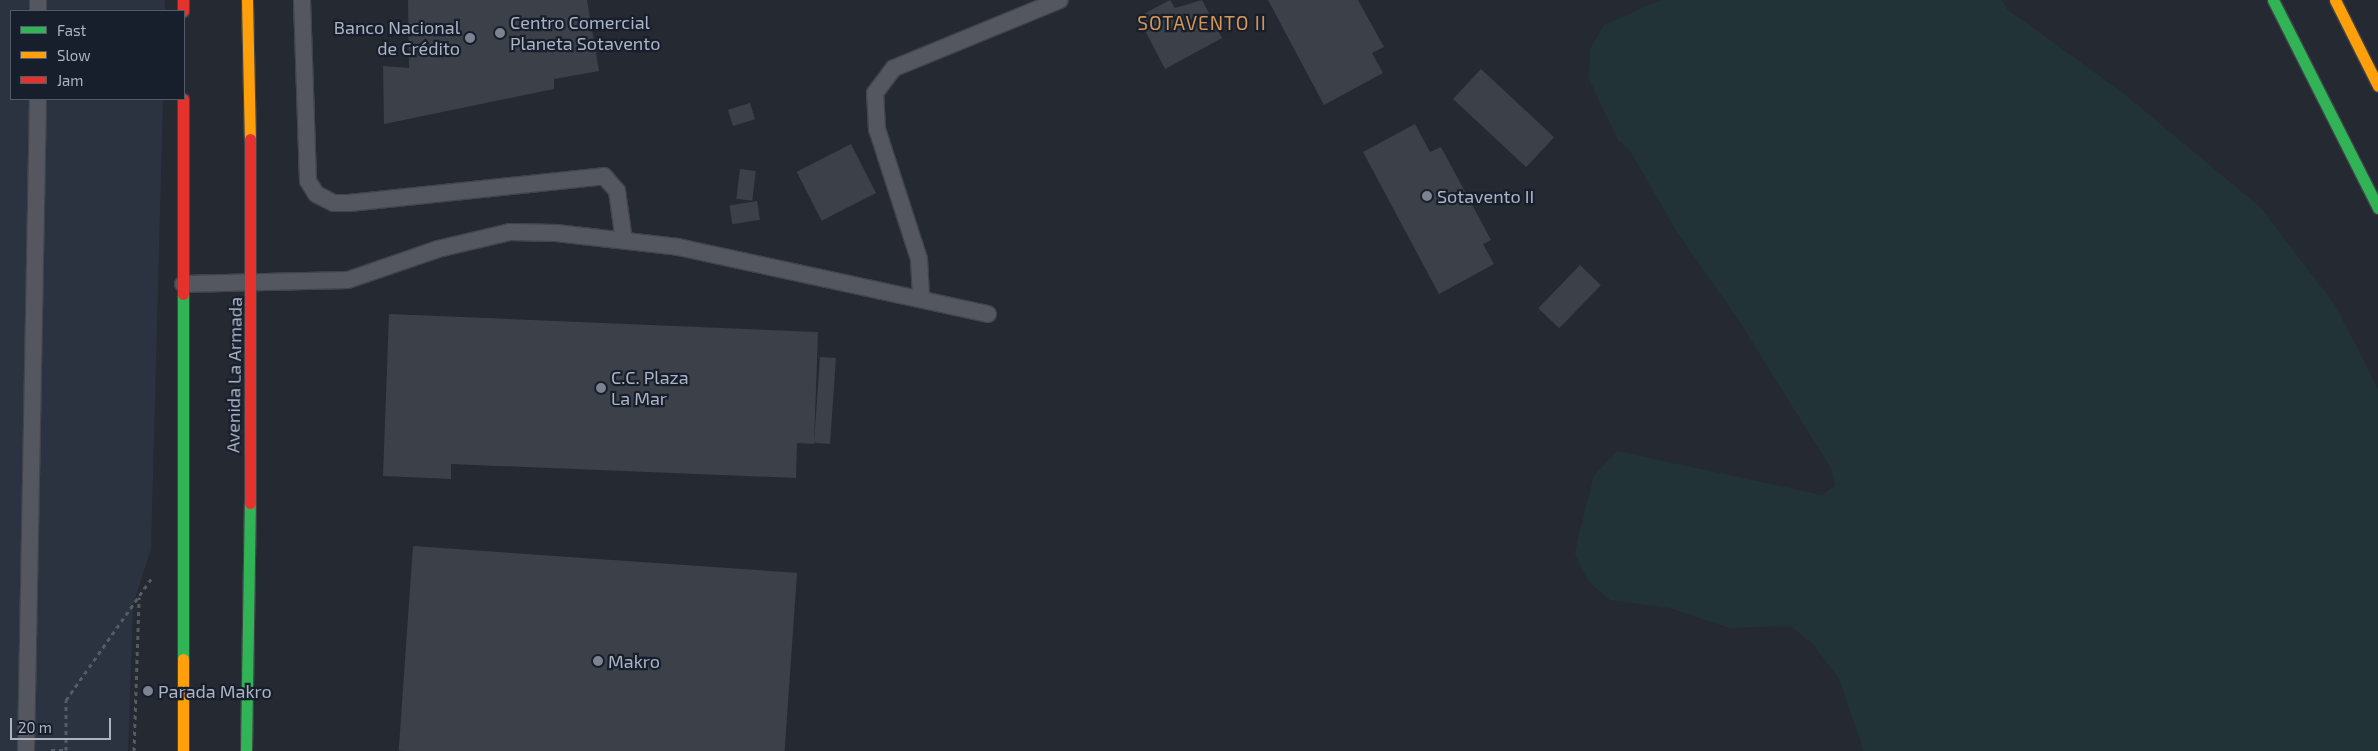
<!DOCTYPE html>
<html>
<head>
<meta charset="utf-8">
<style>
  body { margin:0 }
  #map { position:relative; width:2378px; height:751px; overflow:hidden; background:#252931; font-family:"Exo 2",sans-serif }
  div>[style] { position:absolute }
  .airport>* { inset:0; background:#2b3341 }
  .green>* { inset:0; background:#213337 }
  .building>* { inset:0; background:#3c4048; transform-origin:0 0 }
  .path>* { height:3px; margin-top:-1.5px; transform-origin:0; background:repeating-linear-gradient(90deg,#565c63 0 4px,transparent 0 8px) }
  .roads { filter:drop-shadow(1px 0 #41444a) drop-shadow(-1px 0 #41444a) drop-shadow(0 1px #41444a) drop-shadow(0 -1px #41444a) }
  .lane>* { height:16px; margin:-8px; padding:0 8px; transform-origin:8px; border-radius:8px; background:#545760 }
  .fast>* { height:11px; margin:-5.5px; padding:0 5.5px; transform-origin:5.5px; border-radius:5.5px; background:#30b455 }
  .slow>* { height:11px; margin:-5.5px; padding:0 5.5px; transform-origin:5.5px; border-radius:5.5px; background:#ff9f0a }
  .jam>* { height:11px; margin:-5.5px; padding:0 5.5px; transform-origin:5.5px; border-radius:5.5px; background:#e5322d }
  .dots>* { width:14px; height:14px; translate:-50% -50%; box-sizing:border-box; border:2px solid #181f2c; border-radius:50% }
  span { translate:-50% -50%; white-space:nowrap; text-align:center; line-height:1.15; -webkit-text-stroke:4.5px #181f2c; paint-order:stroke }
  .poi-label { font-size:18px; color:#acb4c4 }
  .left { translate:0 -50%; text-align:left }
  .right { translate:-100% -50%; text-align:right }
  .street-label { font-size:18px; color:#acb4c4 }
  .neighbourhood-label { font-size:19px; color:#d79655; letter-spacing:1px }
  .legend { position:absolute; left:10px; top:10px; width:175px; height:90px; box-sizing:border-box; background:#181f2c; border:1px solid #535b69; margin:0; padding:6px 9px; list-style:none; font-size:15px; color:#acb4c4 }
  .legend li { display:flex; align-items:center; gap:10px; height:25px }
  .legend b { width:25px; border:1px solid #535b69 }
  .scale { position:absolute; left:10px; top:718px; width:101px; height:22px; box-sizing:border-box; border:2px solid #acb4c4; border-top:0; padding-left:6px; font-size:15px; line-height:18px; white-space:nowrap; color:#acb4c4; -webkit-text-stroke:4px #181f2c; paint-order:stroke }
</style>
</head>
<body>
<div id="map">
  <div class="airport">
    <div style="clip-path:polygon(0 0,165px 0,165px 11px,11px 11px,11px 99px,163px 99px,151px 549px,133px 605px,128px 751px,0 751px)"></div>
  </div>
  <div class="green">
    <div style="clip-path:polygon(1660px 0,2002px 0,2007px 9px,2123px 93px,2260px 207px,2335px 305px,2378px 389px,2378px 751px,1864px 751px,1839px 679px,1813px 644px,1790px 626px,1730px 628px,1669px 608px,1610px 600px,1589px 582px,1575px 555px,1577px 542px,1594px 475px,1617px 451px,1822px 495px,1835px 486px,1832px 470px,1738px 319px,1677px 232px,1629px 149px,1618px 140px,1589px 79px,1590px 49px,1604px 25px)"></div>
  </div>
  <div class="building">
    <div style="clip-path:polygon(408px 0,587px 0,599px 71px,554px 79px,554px 89px,384px 124px,383px 66px,409px 68px)"></div>
    <div style="clip-path:polygon(1170px 0,1175px 8px,1202px 0,1222px 38px,1165px 69px,1138px 17px)"></div>
    <div style="clip-path:polygon(1268px 0,1358px 0,1384px 47px,1372px 53px,1383px 73px,1324px 105px)"></div>
    <div style="left:1481px;top:69px;width:100px;height:41px;rotate:43deg"></div>
    <div style="left:750px;top:103px;width:17px;height:23px;rotate:73deg"></div>
    <div style="clip-path:polygon(1415px 124px,1430px 152px,1441px 147px,1491px 240px,1483px 244px,1494px 264px,1439px 294px,1363px 152px)"></div>
    <div style="left:851px;top:144px;width:55px;height:61px;rotate:63deg"></div>
    <div style="left:740px;top:169px;width:16px;height:30px;rotate:7deg"></div>
    <div style="left:757px;top:201px;width:19px;height:28px;rotate:81deg"></div>
    <div style="left:1580px;top:265px;width:29px;height:60px;rotate:44deg"></div>
    <div style="clip-path:polygon(389px 314px,818px 332px,814px 444px,797px 443px,796px 478px,451px 464px,451px 479px,383px 476px)"></div>
    <div style="left:820px;top:357px;width:16px;height:86px;rotate:4deg"></div>
    <div style="left:413px;top:546px;width:385px;height:205px;rotate:4deg"></div>
  </div>
  <div class="path">
    <div style="left:51px;top:750px;width:15px"></div>
    <div style="left:66px;top:750px;width:50px;rotate:-90deg"></div>
    <div style="left:66px;top:700px;width:148px;rotate:-54.9deg"></div>
    <div style="left:134px;top:751px;width:154px;rotate:-88.1deg"></div>
  </div>
  <div class="roads">
    <div class="lane">
      <div style="left:302px;top:0;width:181px;rotate:88.1deg"></div>
      <div style="left:308px;top:181px;width:15px;rotate:58deg"></div>
      <div style="left:316px;top:194px;width:20px;rotate:27deg"></div>
      <div style="left:334px;top:203px;width:15px"></div>
      <div style="left:349px;top:203px;width:256px;rotate:-6deg"></div>
      <div style="left:604px;top:176px;width:20px;rotate:49deg"></div>
      <div style="left:617px;top:191px;width:50px;rotate:82deg"></div>
      <div style="left:38px;top:11px;width:11px;rotate:-90deg"></div>
      <div style="left:183px;top:284px;width:165px;rotate:-1.4deg"></div>
      <div style="left:348px;top:280px;width:95px;rotate:-19deg"></div>
      <div style="left:438px;top:249px;width:74px;rotate:-13.3deg"></div>
      <div style="left:510px;top:232px;width:46px;rotate:1.2deg"></div>
      <div style="left:556px;top:233px;width:123px;rotate:6.5deg"></div>
      <div style="left:678px;top:247px;width:317px;rotate:12.2deg"></div>
      <div style="left:921px;top:297px;width:38px;rotate:-93deg"></div>
      <div style="left:919px;top:259px;width:137px;rotate:-107.9deg"></div>
      <div style="left:877px;top:129px;width:36px;rotate:-93deg"></div>
      <div style="left:875px;top:93px;width:31px;rotate:-53deg"></div>
      <div style="left:894px;top:68px;width:179px;rotate:-22.3deg"></div>
      <div style="left:26px;top:751px;width:652px;rotate:-88.95deg"></div>
    </div>
    <div class="fast">
      <div style="left:2273px;top:0;width:233px;rotate:63.2deg"></div>
      <div style="left:183px;top:294px;width:365px;rotate:90deg"></div>
      <div style="left:246px;top:751px;width:248px;rotate:-89.1deg"></div>
    </div>
    <div class="slow">
      <div style="left:247px;top:0;width:139px;rotate:88.8deg"></div>
      <div style="left:2335px;top:0;width:96px;rotate:63.4deg"></div>
      <div style="left:183px;top:659px;width:92px;rotate:90deg"></div>
    </div>
    <div class="jam">
      <div style="left:183px;top:0;width:11px;rotate:90deg"></div>
      <div style="left:183px;top:99px;width:195px;rotate:90deg"></div>
      <div style="left:250px;top:503px;width:364px;rotate:-90deg"></div>
    </div>
  </div>
  <div class="dots">
    <div style="left:500px;top:33px;background:#7d8391"></div>
    <div style="left:470px;top:38px;background:#7d8391"></div>
    <div style="left:1427px;top:196px;background:#7d8391"></div>
    <div style="left:601px;top:388px;background:#7d8391"></div>
    <div style="left:598px;top:661px;background:#7d8391"></div>
    <div style="left:148px;top:691px;background:#7d8391"></div>
  </div>
  <div class="poi-label">
    <span class="left" style="left:510px;top:33px">Centro Comercial<br>Planeta Sotavento</span>
    <span class="right" style="left:460px;top:38px">Banco Nacional<br>de Crédito</span>
    <span class="left" style="left:1437px;top:196px">Sotavento II</span>
    <span class="left" style="left:611px;top:388px">C.C. Plaza<br>La Mar</span>
    <span class="left" style="left:608px;top:661px">Makro</span>
    <span class="left" style="left:158px;top:691px">Parada Makro</span>
  </div>
  <div class="street-label">
    <span style="left:234px;top:375px;rotate:-89deg">Avenida La Armada</span>
  </div>
  <div class="neighbourhood-label">
    <span style="left:1202px;top:23px">SOTAVENTO II</span>
  </div>
  <ul class="legend">
  <li><b style="height:6px;background:#30b455"></b>Fast</li>
  <li><b style="height:6px;background:#ff9f0a"></b>Slow</li>
  <li><b style="height:6px;background:#e5322d"></b>Jam</li>
  </ul>
  <div class="scale">20 m</div>
</div>
</body>
</html>
